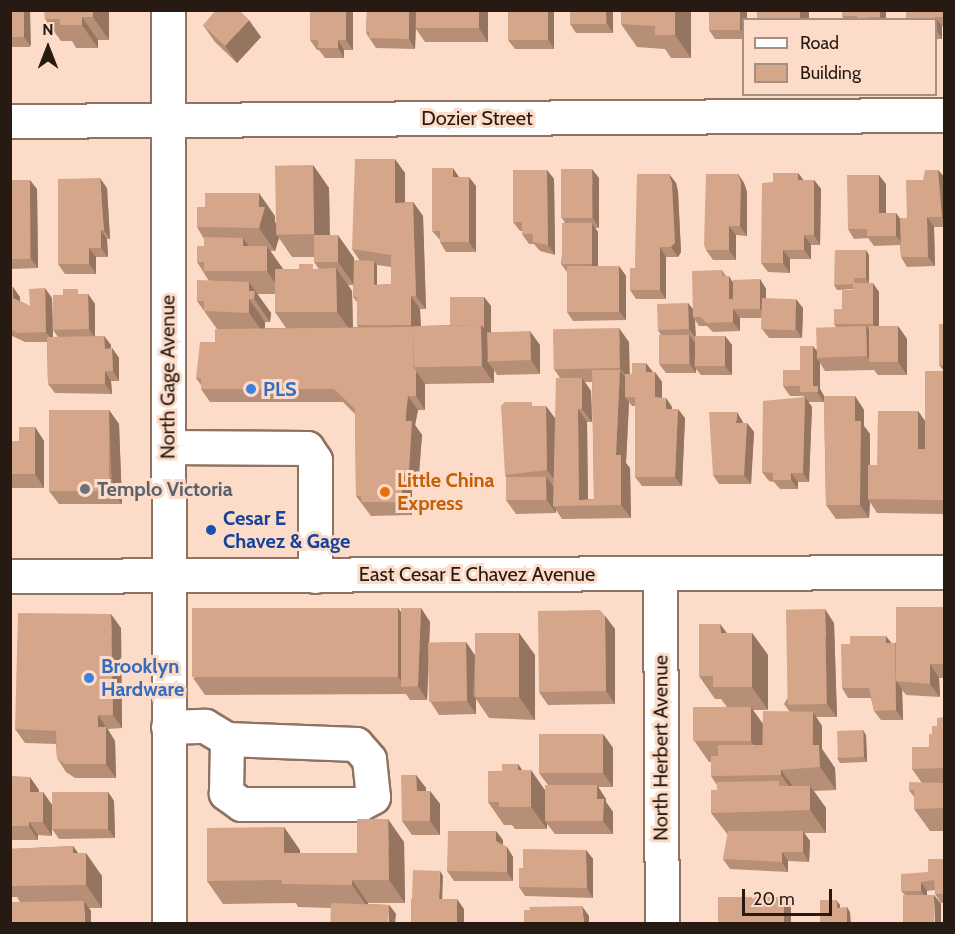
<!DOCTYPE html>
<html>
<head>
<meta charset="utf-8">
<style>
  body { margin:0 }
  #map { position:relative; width:955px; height:934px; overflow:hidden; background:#fcdcc8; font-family:Cabin,sans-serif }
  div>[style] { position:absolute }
  .roads { filter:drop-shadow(2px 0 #8f7261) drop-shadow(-2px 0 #8f7261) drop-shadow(0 2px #8f7261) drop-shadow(0 -2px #8f7261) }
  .minor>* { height:33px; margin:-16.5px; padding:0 16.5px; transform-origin:16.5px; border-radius:16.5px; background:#fff }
  .major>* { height:33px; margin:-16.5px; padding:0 16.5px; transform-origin:16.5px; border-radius:16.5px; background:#fff }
  .wall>* { inset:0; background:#b78f76; transform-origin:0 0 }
  .shaded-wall>* { inset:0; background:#957460; transform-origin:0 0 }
  .building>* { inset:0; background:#d5a689; transform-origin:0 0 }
  .dots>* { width:16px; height:16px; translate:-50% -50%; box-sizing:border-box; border:3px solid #fcdcc8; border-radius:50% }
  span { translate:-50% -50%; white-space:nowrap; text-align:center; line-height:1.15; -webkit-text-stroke:6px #fcdcc8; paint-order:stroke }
  .street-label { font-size:20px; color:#261a13 }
  .shop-label { font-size:20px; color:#366cbe; font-weight:700 }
  .left { translate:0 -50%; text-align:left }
  .food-label { font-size:20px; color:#c56008; font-weight:700 }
  .worship-label { font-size:20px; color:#5b616d; font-weight:700 }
  .transit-label { font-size:20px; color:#164399; font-weight:700 }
  .frame { position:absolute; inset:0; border:12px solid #261a13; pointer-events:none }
  .legend { position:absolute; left:742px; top:18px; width:195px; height:78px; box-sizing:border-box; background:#fcdcc8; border:2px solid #a68e80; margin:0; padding:8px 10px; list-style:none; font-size:18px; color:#261a13 }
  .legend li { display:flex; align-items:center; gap:12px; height:30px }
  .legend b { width:30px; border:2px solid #a68e80 }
  .north { position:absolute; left:18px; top:18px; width:60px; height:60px; -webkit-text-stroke:4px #fcdcc8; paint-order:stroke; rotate:0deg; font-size:16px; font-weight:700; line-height:24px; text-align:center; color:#261a13 }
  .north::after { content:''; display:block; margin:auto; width:21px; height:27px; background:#261a13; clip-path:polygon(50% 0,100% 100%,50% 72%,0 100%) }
  .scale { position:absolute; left:742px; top:889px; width:90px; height:27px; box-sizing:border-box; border:3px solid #261a13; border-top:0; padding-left:8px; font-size:18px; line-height:21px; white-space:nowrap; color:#261a13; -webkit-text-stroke:4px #fcdcc8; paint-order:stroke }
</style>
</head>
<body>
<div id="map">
  <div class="roads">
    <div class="minor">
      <div style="left:168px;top:10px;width:914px;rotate:89.94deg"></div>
      <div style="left:10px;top:121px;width:934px;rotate:-0.37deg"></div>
      <div style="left:168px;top:447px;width:139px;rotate:0.4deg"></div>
      <div style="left:307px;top:448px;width:14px;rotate:56deg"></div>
      <div style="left:315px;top:460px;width:116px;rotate:90deg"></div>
      <div style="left:660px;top:573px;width:351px;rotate:89.7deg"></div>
      <div style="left:168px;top:727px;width:37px;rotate:-2deg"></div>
      <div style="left:205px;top:726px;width:26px;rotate:31deg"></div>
      <div style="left:227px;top:739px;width:129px;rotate:2.2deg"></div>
      <div style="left:356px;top:744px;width:20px;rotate:49deg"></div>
      <div style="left:369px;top:759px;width:38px;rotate:84deg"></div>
      <div style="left:373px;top:797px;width:15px;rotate:152deg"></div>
      <div style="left:360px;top:804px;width:119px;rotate:180deg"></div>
      <div style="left:241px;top:804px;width:19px;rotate:-144deg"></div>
      <div style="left:226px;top:793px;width:54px;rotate:-88.9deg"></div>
    </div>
    <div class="major">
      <div style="left:10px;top:576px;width:934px;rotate:-0.25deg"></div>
    </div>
  </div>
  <div class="wall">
    <div style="left:10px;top:10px;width:20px;height:37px"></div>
    <div style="clip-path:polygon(109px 10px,109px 40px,98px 40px,98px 48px,76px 48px,72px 41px,61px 41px,45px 19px)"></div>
    <div style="clip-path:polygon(353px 10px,353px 50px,344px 50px,344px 58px,325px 58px,319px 50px,317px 50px,310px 40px)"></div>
    <div style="clip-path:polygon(367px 10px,488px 10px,488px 42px,425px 42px,416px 29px,415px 49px,376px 48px,366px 33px)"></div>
    <div style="clip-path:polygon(554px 10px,554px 49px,515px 49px,508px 40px)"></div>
    <div style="clip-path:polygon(570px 10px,613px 10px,613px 33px,576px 33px,570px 24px)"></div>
    <div style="clip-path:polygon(691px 10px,691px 58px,671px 58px,665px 49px,637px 47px,621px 24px)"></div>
    <div style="clip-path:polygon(747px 10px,747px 20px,744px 20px,744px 39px,715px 39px,709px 30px)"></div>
    <div style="clip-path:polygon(886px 10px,886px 20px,845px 20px,842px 16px)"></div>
    <div style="clip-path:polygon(945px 10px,945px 26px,942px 26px,942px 39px,936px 39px,936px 20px,906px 20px)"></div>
    <div style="clip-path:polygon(203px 25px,261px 37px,237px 63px,215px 42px)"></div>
    <div style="clip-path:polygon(evenodd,313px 165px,329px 188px,330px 235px,354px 258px,354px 260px,360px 261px,352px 249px,405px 173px,405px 202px,413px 202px,423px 216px,426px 309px,420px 309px,421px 326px,450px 325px,484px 297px,491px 306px,491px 332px,540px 345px,540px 374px,497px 375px,494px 370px,494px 383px,425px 384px,425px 410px,418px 410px,415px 425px,422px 435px,418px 486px,412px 486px,412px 515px,371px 516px,356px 496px,355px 414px,343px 402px,210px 402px,201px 389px,201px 385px,196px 378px,215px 342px,217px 329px,197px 301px,209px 281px,197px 262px,204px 246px,204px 239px,197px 227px,205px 207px,275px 216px,275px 222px,276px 224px,313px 165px,279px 238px,292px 257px,314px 257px,314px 262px,319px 269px,283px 269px,270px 251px,275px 251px,279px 238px,313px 165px,377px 265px,391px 267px,391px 284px,377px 285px,377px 265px,313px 165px,348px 285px,353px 285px,353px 297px,357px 302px,357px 325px,358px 327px,353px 327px,352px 291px,348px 285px,313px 165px,257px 294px,275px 294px,275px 312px,286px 328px,265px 328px,265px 322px,270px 322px,271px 313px,257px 294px)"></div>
    <div style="clip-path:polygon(547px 170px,554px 179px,555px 255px,540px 251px,534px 244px,529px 244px,522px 234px,522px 231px,520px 231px,513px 222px)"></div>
    <div style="clip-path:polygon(938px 170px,945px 178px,945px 227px,934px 227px,935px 266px,907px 267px,901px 257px,900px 245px,874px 246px,868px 238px,854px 239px,848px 229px,886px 184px,886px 213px,896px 213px,900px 219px,907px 218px,923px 180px)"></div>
    <div style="clip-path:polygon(798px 173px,803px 180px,814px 180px,821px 189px,820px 245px,811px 245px,811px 259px,790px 259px,790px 273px,768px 272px,761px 263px,773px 182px)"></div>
    <div style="clip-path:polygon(669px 174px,676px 183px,678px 192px,681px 252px,678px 257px,666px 257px,666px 299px,636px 299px,630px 290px,635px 268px)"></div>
    <div style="clip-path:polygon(738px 174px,744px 183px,747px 192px,747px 236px,736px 235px,736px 260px,713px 260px,706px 250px)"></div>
    <div style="clip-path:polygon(459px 177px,476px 186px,476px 252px,446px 252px,440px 242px,440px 240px,432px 231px)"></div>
    <div style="clip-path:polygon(599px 178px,599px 228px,595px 228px,598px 232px,598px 266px,619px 266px,626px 276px,626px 320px,573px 321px,567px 312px,567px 272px,561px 264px,565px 223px,562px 218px)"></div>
    <div style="clip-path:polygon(10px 180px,37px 189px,38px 268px,10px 269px)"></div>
    <div style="clip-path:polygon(107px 188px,110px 239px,107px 239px,108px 257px,96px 257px,96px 274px,65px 274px,58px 264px)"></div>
    <div style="clip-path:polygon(869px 255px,869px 283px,879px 292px,879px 326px,898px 326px,907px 339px,907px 375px,878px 375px,874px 370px,825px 371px,820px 363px,820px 389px,824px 396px,855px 396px,864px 410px,864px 426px,870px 434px,870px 465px,877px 465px,918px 411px,925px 421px,944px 371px,939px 365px,945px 324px,945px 514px,877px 513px,870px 502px,869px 518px,836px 519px,826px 505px,824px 402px,808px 402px,812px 407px,809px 482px,798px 482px,798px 489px,780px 489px,774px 482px,769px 481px,762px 472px,804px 397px,803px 396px,790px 396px,783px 386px,800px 370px,813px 346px,816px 350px,836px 327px,834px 324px,853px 289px,837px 290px,834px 285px)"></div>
    <div style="clip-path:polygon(722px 270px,726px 276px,733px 282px,760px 279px,766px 289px,766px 298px,803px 308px,802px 338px,769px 338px,762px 329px,762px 318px,740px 318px,740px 331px,713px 332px,707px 326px,699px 326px,695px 320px,695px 336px,725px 336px,732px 345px,732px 375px,701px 375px,696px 369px,696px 373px,666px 373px,659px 364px,661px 335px,658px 330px,688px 303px,693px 309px)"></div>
    <div style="clip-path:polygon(10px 287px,20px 297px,20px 301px,30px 306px,52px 298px,53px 337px,58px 337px,53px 330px,82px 294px,88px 294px,95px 304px,95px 336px,104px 336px,111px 345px,111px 349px,112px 348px,119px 358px,119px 381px,111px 381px,112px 394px,55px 393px,48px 384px,47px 342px,25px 342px,10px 335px)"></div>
    <div style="clip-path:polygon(evenodd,629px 342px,629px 374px,655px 372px,662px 382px,662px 398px,666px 398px,672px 407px,672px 409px,685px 418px,682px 486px,642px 486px,635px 477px,635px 406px,632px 406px,629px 402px,626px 463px,630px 468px,631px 518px,562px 519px,556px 510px,556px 513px,516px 514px,506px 500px,506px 477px,505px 475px,534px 406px,546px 406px,555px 418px,560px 378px,554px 369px,629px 342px,585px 382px,592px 382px,594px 499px,588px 499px,587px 422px,592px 422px,591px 391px,585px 382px)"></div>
    <div style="clip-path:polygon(109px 410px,119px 424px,122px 504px,59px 504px,49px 491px)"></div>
    <div style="clip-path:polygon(743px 422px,743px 423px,747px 423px,754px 432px,751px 484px,719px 484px,713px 475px)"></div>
    <div style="clip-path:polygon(35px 427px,44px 441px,44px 488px,10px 488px,10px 442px,19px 441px)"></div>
    <div style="clip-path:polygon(945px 607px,945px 678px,939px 678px,940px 697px,906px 695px,902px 690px,903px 720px,881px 720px,874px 711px,871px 698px,848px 698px,842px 688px,892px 643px,895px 643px)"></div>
    <div style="clip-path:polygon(398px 608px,401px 612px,421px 608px,430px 622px,429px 643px,466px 642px,475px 655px,519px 633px,535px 655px,535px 720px,489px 718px,476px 699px,476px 714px,439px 715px,430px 701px,429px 660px,427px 700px,410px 700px,406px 694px,205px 695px,193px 678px)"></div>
    <div style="clip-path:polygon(605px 616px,615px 629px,615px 704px,548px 705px,539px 692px)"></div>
    <div style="clip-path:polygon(834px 623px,837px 717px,816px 717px,822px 726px,822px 749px,835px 768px,836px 790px,814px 791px,826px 808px,826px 833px,804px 833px,810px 841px,809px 862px,788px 861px,788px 872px,730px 869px,723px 859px,728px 835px,711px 813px,717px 790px,717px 785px,711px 776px,711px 762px,709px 762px,693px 739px,727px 707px,721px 699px,715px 699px,699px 676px,720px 624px,727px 633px,752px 633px,768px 655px,768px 710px,753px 710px,763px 724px,790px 712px,784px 704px)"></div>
    <div style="clip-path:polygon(121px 628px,122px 728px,108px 729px,115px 741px,116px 778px,75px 778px,66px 772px,57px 758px,56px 744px,25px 743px,15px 729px)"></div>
    <div style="clip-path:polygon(945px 717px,945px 831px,930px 831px,914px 809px,914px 797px,909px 790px,922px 783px,912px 769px,929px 747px,932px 734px,937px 726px)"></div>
    <div style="clip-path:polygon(603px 734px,613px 748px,613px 787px,598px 787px,606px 799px,606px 802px,613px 812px,613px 834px,555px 834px,547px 824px,547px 829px,515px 829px,512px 825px,504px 825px,488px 802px,502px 771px,518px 764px,522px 770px,545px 790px,548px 785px,539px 773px)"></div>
    <div style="clip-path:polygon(866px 735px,867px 762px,840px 763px,837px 758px)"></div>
    <div style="clip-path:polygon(416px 775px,426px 788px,426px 791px,430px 791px,440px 804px,440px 835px,412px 835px,402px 821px)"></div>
    <div style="clip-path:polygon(39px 790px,39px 792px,43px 792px,52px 805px,108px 792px,114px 801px,115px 838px,59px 839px,52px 829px,52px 836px,38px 835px,38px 840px,10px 840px,10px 791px)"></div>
    <div style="clip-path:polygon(503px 840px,503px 845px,507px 847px,513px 857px,513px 881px,454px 881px,447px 871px)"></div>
    <div style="clip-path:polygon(404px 842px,405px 903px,368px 903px,368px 904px,389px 905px,396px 914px,331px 908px,298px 907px,296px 903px,223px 904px,207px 881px,300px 850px,300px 853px,357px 853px)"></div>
    <div style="clip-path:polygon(73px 846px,78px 853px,102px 876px,102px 908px,89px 908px,91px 911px,12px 921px,20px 902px,17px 897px,10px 897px,10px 849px)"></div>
    <div style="clip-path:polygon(586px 850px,593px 859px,593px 898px,525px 896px,519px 887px,523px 868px)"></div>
    <div style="clip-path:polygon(945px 859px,945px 903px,941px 903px,935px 894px,935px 890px,927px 891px,927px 895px,934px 895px,941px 904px,905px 895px,901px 891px)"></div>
  </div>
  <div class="shaded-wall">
    <div style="clip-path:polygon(24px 10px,30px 10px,31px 46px,24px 37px)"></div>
    <div style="clip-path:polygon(93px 10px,109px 10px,109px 40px,93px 17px)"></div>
    <div style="clip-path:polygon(346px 10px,353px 10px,353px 50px,346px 40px)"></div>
    <div style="clip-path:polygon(409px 10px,416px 10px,415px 49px,409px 39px)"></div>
    <div style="clip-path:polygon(479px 10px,488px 10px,488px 42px,479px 28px)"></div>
    <div style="clip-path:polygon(548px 10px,554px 10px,554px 49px,548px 39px)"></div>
    <div style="clip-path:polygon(606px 10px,613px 10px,613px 33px,607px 24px)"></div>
    <div style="clip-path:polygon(675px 10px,691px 10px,691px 58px,675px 35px)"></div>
    <div style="clip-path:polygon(740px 10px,747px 10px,747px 20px,744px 20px,744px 34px,740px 29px)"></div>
    <div style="left:800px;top:10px;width:9px;height:10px"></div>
    <div style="clip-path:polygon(880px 10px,886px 10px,886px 20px,882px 20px,880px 17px)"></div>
    <div style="clip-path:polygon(82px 17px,98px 40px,98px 48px,82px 25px)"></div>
    <div style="clip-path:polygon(935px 17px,942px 26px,942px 39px,936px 29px)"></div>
    <div style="clip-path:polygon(249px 20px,261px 37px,237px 63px,225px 46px)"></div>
    <div style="clip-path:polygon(338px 40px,344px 50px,344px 58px,338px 48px)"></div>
    <div style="clip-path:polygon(395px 159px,405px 173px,405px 216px,395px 203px)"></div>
    <div style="clip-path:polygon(313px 165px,329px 188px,330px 257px,314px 234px)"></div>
    <div style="clip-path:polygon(453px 168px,459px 177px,453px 177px)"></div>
    <div style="clip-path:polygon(592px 169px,599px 178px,599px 228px,593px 218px)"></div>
    <div style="clip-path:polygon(547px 170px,554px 179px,555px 255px,548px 245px)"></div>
    <div style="clip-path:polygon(938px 170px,945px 178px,945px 221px,942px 217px)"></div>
    <div style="clip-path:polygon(798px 173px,805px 182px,798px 180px)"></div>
    <div style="clip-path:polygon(669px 174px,676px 183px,678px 192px,681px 252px,678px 257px,671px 247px)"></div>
    <div style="clip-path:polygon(738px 174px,744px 183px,747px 192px,747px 236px,740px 226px)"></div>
    <div style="clip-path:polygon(879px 175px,886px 184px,886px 223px,879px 213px)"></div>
    <div style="clip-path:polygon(469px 177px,476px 186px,476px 252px,469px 242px)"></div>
    <div style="clip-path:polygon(100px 178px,107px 188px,110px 239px,104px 230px)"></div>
    <div style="clip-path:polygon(30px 180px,37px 189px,38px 268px,31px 259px)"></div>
    <div style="clip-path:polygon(814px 180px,821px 189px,820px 245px,814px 235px)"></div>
    <div style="clip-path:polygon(259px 193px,275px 216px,275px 222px,281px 230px,276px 234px,279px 238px,275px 251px,259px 228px)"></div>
    <div style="clip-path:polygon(413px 202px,423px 216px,426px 309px,416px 296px)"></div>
    <div style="clip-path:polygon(896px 213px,903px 223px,903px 245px,896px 236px)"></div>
    <div style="clip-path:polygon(927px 217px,934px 227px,935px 266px,928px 257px)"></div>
    <div style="clip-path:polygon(592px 223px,598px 232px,598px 274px,591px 264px)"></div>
    <div style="clip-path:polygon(729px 226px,736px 235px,736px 260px,729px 250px)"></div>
    <div style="clip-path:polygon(101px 230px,107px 239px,108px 257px,101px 248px)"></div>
    <div style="clip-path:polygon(338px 235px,354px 258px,354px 285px,338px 262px)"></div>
    <div style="clip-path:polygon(804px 235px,811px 245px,811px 259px,804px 250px)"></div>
    <div style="clip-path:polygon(243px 238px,259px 261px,243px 246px)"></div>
    <div style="clip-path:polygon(267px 246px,283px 269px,283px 294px,267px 271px)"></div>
    <div style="clip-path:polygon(660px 247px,666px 257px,666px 299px,660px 290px)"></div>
    <div style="clip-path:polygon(89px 248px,96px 257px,96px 274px,89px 264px)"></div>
    <div style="clip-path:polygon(783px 250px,790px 259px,790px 273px,783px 263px)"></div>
    <div style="clip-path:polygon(866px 250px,869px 255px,869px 283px,866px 278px)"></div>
    <div style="clip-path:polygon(374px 261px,377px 266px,377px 302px,374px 297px)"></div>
    <div style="clip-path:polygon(619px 266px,626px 276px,626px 320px,619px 311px)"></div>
    <div style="clip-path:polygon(336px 268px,352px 291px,353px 334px,337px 312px)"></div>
    <div style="clip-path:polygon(729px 276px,735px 286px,735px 308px,729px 299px)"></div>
    <div style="clip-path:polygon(760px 279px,766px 289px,766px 318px,760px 309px)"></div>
    <div style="clip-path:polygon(249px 282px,271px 313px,270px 322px,249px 291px)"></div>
    <div style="clip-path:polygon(873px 283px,879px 292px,879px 333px,873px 324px)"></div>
    <div style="clip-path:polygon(13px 287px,20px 297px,20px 307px,13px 298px)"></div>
    <div style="clip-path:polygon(45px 288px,52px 298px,53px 341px,46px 332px)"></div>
    <div style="clip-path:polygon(88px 294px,95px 304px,95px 338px,89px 329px)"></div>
    <div style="clip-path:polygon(411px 296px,420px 309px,421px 334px,416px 331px,411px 325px)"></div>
    <div style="clip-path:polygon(484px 297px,491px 306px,491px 338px,487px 361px,494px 370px,494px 383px,482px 366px,481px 325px)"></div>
    <div style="clip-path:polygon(249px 299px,265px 322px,265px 335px,249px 313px)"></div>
    <div style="clip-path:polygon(796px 299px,803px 308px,802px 338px,796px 329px)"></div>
    <div style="clip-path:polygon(688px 303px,695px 312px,693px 317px,695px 320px,696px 338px,689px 329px)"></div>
    <div style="clip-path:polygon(733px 309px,740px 318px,740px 331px,733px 322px)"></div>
    <div style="clip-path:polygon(866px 326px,876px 340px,870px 362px,867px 356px)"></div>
    <div style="clip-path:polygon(898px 326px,907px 339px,907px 375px,898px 362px)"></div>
    <div style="clip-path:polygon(619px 328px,629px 342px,630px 381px,620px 368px)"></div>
    <div style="clip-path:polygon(530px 331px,540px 345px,540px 374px,531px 360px)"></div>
    <div style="clip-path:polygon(689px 335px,696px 344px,694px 366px,696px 369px,696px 373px,690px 364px)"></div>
    <div style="clip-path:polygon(104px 336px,111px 345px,111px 358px,105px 349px)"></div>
    <div style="clip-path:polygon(725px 336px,732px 345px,732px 375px,725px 366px)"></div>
    <div style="clip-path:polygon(813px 346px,820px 356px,816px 357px,820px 363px,820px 389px,824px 396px,824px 402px,813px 386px)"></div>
    <div style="clip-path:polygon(112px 348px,119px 358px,119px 381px,113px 371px)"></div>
    <div style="clip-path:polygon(646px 363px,653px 372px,646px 372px)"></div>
    <div style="clip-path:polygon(620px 370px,630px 383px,625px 397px,629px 402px,626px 463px,630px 468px,631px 518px,621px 505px,616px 455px)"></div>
    <div style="clip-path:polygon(105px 371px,111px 381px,112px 394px,105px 384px)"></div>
    <div style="clip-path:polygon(416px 371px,425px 384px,425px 410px,416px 396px)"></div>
    <div style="clip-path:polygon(655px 372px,662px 382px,662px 407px,655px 397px)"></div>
    <div style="clip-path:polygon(582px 378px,591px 391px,592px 422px,582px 409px)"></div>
    <div style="clip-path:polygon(408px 396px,418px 410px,415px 425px,422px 435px,418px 486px,409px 473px,406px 421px,406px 413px)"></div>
    <div style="clip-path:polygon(855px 396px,864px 410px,864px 426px,870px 434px,870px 499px,868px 499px,870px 502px,869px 518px,860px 505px,855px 421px)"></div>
    <div style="clip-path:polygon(805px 397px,812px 407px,809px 482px,803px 473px)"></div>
    <div style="clip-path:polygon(666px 398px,672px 407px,672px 418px,666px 409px)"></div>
    <div style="clip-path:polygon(546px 406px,556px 420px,557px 483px,547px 470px)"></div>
    <div style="clip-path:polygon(578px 409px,587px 422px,588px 505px,579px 500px)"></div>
    <div style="clip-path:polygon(678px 409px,685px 418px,682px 486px,675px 477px)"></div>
    <div style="clip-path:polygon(109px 410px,119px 424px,122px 504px,112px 491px)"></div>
    <div style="clip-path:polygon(918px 411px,927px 424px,927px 463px,918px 449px)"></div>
    <div style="clip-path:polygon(737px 412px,743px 422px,743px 432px,736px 423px)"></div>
    <div style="clip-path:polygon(747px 423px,754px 432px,751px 484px,744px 475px)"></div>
    <div style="clip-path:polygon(35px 427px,44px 441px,44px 488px,35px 474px)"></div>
    <div style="clip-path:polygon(402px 473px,412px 486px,412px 515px,402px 502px)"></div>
    <div style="clip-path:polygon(791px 473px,798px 482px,798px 489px,791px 480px)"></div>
    <div style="clip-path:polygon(546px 477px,556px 490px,553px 506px,556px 510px,556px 513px,547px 500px)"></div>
    <div style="clip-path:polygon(398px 608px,410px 625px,405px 687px,398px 677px)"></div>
    <div style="clip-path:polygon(421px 608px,430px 622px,427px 700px,418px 686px)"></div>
    <div style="clip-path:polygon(825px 609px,834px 623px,837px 717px,827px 704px)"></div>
    <div style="clip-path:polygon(111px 614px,121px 628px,122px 728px,113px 715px)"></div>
    <div style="clip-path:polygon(605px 616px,615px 629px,615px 704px,606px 691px)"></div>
    <div style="clip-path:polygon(720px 624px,736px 646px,721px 633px)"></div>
    <div style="clip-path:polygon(519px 633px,535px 655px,535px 720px,519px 697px)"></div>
    <div style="clip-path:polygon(752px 633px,768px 655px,768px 710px,752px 687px)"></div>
    <div style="clip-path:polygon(886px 636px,893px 645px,886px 643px)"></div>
    <div style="clip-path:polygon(466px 642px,475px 656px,473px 695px,476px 699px,476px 714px,467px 701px)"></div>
    <div style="clip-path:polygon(895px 643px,896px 681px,902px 689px,903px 720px,896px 710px)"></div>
    <div style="clip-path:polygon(930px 664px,939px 678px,940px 697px,930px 684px)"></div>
    <div style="clip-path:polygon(751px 707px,767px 730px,767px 764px,751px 741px)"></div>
    <div style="clip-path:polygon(813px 712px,822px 726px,822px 749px,835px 768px,836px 790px,820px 767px,813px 747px)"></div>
    <div style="clip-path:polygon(98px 715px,115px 741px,116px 778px,106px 764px,98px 727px)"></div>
    <div style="clip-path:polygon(863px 730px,866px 735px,867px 762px,864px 757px)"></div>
    <div style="clip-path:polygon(603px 734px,613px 748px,613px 787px,603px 773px)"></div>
    <div style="clip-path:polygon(518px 764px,531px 783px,531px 770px,547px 793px,545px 821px,547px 824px,547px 829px,531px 807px,518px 770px)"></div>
    <div style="clip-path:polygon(781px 770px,797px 792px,797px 798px,781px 775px)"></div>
    <div style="clip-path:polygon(416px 775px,426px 788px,426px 804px,417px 791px)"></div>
    <div style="clip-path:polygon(30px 777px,39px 790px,39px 805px,30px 792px)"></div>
    <div style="clip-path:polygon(597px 785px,606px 799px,606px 802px,613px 812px,613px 834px,603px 821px,597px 799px)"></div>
    <div style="clip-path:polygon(810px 786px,826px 808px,826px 833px,810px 810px)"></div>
    <div style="clip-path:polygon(430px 791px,440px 804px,440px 835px,430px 821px)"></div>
    <div style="clip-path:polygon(43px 792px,52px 805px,52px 836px,43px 822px)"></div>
    <div style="clip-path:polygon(108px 792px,114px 801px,115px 838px,108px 829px)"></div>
    <div style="clip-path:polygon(388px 819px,404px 842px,405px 903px,389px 880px)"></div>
    <div style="clip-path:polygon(29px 822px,38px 835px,38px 840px,29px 826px)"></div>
    <div style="clip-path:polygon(284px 827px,300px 850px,300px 876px,284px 853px)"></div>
    <div style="clip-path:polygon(496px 831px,503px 840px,503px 851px,496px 841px)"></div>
    <div style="clip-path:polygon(803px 831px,810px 841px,809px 862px,803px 852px)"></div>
    <div style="clip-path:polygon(73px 846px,86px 864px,86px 853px,102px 876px,102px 908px,86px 885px,73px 853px)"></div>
    <div style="clip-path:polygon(507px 847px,513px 857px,513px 881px,507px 872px)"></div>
    <div style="clip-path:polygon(586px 850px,593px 859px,593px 898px,587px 888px)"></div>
    <div style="clip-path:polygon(782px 852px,788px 861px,788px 872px,782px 862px)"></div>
    <div style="clip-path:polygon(440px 871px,443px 876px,442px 905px,439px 900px)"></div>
    <div style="clip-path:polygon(352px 880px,368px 903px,368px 908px,352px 885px)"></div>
    <div style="clip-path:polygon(921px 882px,927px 891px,927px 900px,921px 891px)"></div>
    <div style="clip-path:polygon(934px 895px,941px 904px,941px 924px,935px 924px)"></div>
    <div style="clip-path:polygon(784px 897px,791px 906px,791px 924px,784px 924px)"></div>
    <div style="clip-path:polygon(457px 899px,464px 909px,464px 924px,457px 924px)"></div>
    <div style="clip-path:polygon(836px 900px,840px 905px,840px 913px,837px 908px)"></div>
    <div style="clip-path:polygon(84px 901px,91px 911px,91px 924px,85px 924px)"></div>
    <div style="clip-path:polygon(389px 905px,396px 914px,395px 924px,389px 924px)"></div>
    <div style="clip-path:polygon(582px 906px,589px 916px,589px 924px,584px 924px)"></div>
    <div style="clip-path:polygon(847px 907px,850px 912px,851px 924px,847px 924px)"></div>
  </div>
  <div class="building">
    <div style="left:10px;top:10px;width:14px;height:27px"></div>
    <div style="clip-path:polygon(44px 10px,93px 10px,93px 17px,82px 17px,82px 25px,60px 25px,60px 19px,45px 19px)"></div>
    <div style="clip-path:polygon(216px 10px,239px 10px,249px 20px,225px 46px,203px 25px)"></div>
    <div style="clip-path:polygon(310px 10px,346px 10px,346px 40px,338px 40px,338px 48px,318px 48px,318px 40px,310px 40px)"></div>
    <div style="clip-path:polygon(367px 10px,409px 10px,409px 39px,369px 38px,369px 32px,366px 33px)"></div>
    <div style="left:416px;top:10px;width:63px;height:18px"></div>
    <div style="left:508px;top:10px;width:40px;height:30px"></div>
    <div style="left:570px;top:10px;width:36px;height:14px"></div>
    <div style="clip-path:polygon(621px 10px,675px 10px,675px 35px,655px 35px,655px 26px,621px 24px)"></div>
    <div style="left:709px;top:10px;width:31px;height:20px"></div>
    <div style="left:757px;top:10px;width:43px;height:10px"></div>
    <div style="clip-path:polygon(842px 10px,880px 10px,880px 17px,869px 17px,869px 20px,857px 20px,857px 16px,842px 16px)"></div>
    <div style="clip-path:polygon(906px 10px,945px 10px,945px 17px,935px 17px,936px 29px,936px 20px,906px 20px)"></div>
    <div style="clip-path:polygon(355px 159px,395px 159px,395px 203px,413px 202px,416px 296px,411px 296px,411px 325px,357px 325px,357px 294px,371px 294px,371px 285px,391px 284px,391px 255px,352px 249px)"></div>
    <div style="left:313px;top:165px;width:69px;height:38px;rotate:89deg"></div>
    <div style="clip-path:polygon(432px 168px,453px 168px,453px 177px,469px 177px,469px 242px,440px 242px,440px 231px,432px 231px)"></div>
    <div style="left:561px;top:169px;width:31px;height:49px"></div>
    <div style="clip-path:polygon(513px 170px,547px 170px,548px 245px,533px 242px,533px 234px,522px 234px,522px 222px,513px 222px)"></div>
    <div style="clip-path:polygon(925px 170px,938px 170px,942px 217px,927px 217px,928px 257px,901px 257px,900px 218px,907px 218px,906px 180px,923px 180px)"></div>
    <div style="clip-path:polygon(773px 173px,798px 173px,798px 180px,814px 180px,814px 235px,804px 235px,804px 250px,783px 250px,783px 263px,761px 263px,762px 183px,773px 182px)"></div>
    <div style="clip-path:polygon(637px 174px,669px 174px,672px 183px,675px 243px,671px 247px,660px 247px,660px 290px,630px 290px,630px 268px,635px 268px,635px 261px)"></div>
    <div style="clip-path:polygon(706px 174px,738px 174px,741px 182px,740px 226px,729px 226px,729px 250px,706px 250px,704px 245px)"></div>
    <div style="clip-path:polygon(847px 175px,879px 175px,879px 213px,896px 213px,896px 236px,867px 236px,867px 229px,848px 229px)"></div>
    <div style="clip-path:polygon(100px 178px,104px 230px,101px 230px,101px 248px,89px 248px,89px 264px,58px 264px,58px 179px)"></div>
    <div style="left:10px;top:180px;width:20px;height:79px"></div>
    <div style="clip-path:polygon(205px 193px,259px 193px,259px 207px,265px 207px,259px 228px,197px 227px,197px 207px,205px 207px)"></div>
    <div style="left:562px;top:223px;width:30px;height:41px"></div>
    <div style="left:314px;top:235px;width:24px;height:27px"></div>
    <div style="clip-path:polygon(204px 237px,243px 238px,243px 246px,267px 246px,267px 271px,204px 271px,204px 262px,197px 262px,197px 246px,204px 246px)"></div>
    <div style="clip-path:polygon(835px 250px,866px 250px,866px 278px,854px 278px,854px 283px,853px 283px,853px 284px,834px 285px)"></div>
    <div style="clip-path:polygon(354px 260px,374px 261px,374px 285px,371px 285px,371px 294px,357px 294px,357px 297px,353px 297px)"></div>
    <div style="clip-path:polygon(299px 264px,313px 264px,313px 269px,336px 268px,337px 312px,275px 312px,275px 269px,299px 269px)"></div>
    <div style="left:567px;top:266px;width:52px;height:46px"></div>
    <div style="clip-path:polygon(722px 270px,722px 276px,729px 276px,729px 299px,733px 299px,733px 280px,760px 279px,760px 309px,733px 309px,733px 322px,706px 323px,701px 317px,693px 317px,692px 271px)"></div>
    <div style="clip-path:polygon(197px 280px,249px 282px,249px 291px,255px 291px,254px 299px,249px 299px,249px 313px,204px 311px,204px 301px,197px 301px)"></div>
    <div style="clip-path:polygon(853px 283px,873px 283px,873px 324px,834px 324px,834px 309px,842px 309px,842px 290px,853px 290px)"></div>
    <div style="clip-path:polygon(10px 287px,13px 287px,13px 298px,30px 306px,29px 289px,45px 288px,46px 332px,18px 333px,10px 329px)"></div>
    <div style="clip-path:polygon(63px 289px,78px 289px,78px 294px,88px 294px,89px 329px,53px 330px,53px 295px,63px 295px)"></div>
    <div style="clip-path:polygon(450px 297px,484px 297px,484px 328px,481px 325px,450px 325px)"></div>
    <div style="left:762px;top:298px;width:34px;height:31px;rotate:2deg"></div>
    <div style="left:688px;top:303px;width:26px;height:31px;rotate:88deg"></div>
    <div style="left:945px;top:324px;width:41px;height:6px;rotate:90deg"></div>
    <div style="left:481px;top:325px;width:41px;height:68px;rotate:89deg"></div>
    <div style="left:866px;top:326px;width:30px;height:50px;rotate:88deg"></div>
    <div style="left:869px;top:326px;width:29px;height:36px"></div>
    <div style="clip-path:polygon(413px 327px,413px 367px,416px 371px,416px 396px,408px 396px,406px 413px,406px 421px,412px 421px,409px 473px,402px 473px,402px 502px,362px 502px,361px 496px,356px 496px,355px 409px,334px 389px,201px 389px,201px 378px,196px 378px,200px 342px,215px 342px,215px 329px)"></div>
    <div style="left:619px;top:328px;width:40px;height:66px;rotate:89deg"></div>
    <div style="left:530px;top:331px;width:29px;height:43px;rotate:88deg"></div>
    <div style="left:659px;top:335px;width:30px;height:29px"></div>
    <div style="clip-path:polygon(104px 336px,105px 349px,112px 348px,113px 371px,105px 371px,105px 384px,48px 384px,47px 337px)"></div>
    <div style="left:695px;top:336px;width:30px;height:30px"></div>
    <div style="clip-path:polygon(800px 346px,813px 346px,813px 386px,818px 386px,818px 392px,800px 392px,800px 386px,783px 386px,783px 370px,800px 370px)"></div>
    <div style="clip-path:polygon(632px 363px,646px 363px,646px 372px,655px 372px,655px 397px,666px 398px,666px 409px,678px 409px,675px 477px,635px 477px,635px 397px,625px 397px,625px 374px,632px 374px)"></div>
    <div style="clip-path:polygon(592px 370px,620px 370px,616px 455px,621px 455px,621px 505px,553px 506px,556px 378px,582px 378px,582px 409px,578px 409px,579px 500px,594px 499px)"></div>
    <div style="clip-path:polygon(925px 371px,945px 371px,945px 500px,868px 499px,868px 465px,877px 465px,878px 411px,918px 411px,918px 449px,925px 449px)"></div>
    <div style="clip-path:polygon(824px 396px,855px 396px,855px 421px,861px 421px,860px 505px,826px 505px)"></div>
    <div style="clip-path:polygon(805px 397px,803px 473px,791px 473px,791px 480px,773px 480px,773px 473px,762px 472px,763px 401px)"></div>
    <div style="clip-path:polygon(505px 402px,532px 402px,532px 406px,546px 406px,547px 470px,505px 475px,501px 406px)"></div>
    <div style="left:49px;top:410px;width:60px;height:81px"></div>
    <div style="clip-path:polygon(709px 412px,737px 412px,736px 423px,747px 423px,744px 475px,713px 475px)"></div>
    <div style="clip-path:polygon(19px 427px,35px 427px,35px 474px,10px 474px,10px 442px,19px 441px)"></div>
    <div style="left:506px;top:477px;width:40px;height:23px"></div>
    <div style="clip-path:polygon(896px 607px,945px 607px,945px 664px,930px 664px,930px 684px,896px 681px)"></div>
    <div style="left:398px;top:608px;width:69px;height:206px;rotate:90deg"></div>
    <div style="clip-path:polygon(401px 608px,421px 608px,418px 686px,401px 687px)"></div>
    <div style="left:825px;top:609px;width:95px;height:39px;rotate:89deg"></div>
    <div style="clip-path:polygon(600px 610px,605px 616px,606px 691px,539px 692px,538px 611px)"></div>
    <div style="clip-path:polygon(18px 613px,111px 614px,113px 715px,98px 715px,98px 727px,106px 727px,106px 764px,65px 764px,57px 758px,56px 731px,15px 729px)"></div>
    <div style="clip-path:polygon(699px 624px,720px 624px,721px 633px,752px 633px,752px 687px,713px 687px,713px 676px,699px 676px)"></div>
    <div style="left:519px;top:633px;width:64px;height:44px;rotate:90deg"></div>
    <div style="clip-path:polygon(850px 636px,886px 636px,886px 643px,895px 643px,896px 710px,874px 711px,869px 688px,842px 688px,841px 644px,850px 644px)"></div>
    <div style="left:466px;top:642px;width:59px;height:38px;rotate:89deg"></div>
    <div style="left:751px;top:707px;width:34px;height:58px;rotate:90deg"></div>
    <div style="left:763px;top:711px;width:50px;height:34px;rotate:1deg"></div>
    <div style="clip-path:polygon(945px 717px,945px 742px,938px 747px,929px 747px,929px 734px,932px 734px,932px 726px,937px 726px,937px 718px)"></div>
    <div style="left:863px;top:730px;width:27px;height:26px;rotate:88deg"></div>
    <div style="left:539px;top:734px;width:64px;height:39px"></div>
    <div style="clip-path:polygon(944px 742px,945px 768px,912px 769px,912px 747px,938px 747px)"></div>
    <div style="clip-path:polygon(718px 745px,819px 745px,820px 767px,781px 770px,781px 775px,711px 776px,711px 756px,718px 756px)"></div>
    <div style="clip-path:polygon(502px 764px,518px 764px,518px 770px,531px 770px,531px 807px,499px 807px,499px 802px,488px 802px,488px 771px,502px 771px)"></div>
    <div style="clip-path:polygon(401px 775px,416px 775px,417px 791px,430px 791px,430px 821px,402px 821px)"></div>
    <div style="clip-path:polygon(11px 776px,30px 777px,30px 792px,43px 792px,43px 822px,29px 822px,29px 826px,10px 826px)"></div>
    <div style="clip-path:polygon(779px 781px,779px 786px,810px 786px,810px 810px,711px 813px,711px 790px,717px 790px,717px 782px)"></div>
    <div style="clip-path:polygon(909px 782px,945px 783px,945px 808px,914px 809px,914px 790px,909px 790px)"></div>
    <div style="clip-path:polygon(545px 785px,597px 785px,597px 799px,604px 799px,603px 821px,545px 821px)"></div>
    <div style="left:108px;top:792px;width:37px;height:56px;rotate:90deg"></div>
    <div style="clip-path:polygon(357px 819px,388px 819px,389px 880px,352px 880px,352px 885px,282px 884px,282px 880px,207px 881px,207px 828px,284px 827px,284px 853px,357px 853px)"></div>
    <div style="clip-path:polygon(448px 831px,496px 831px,496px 841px,507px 847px,507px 872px,447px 871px)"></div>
    <div style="clip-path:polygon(728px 831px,803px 831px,803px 852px,782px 852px,782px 862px,723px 859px)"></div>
    <div style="clip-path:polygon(73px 846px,73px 853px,86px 853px,86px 885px,10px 886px,10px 849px)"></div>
    <div style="clip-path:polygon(523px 849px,586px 850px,587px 888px,519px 887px,519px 868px,523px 868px)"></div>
    <div style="clip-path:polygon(928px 859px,945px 859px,945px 894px,935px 894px,934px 880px,921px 882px,921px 891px,901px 891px,901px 874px,928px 872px)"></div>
    <div style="left:413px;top:870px;width:27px;height:29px;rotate:2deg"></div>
    <div style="left:903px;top:895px;width:31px;height:29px"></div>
    <div style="left:718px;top:897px;width:66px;height:27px"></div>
    <div style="left:411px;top:899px;width:46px;height:25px"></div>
    <div style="clip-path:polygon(820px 900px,836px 900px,837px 908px,847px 907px,847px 924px,820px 924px)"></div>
    <div style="clip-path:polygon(84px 901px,85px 924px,10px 924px,10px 921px,12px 921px,12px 902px)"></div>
    <div style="left:331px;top:903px;width:58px;height:21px;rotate:2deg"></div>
    <div style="clip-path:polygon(582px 906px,584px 924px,524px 924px,524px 910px,530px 910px,529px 907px)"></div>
    <div style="clip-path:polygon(226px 923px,291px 923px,291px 924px)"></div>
  </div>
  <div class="dots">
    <div style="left:251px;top:389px;background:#3f7fe0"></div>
    <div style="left:85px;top:489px;background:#6b7280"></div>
    <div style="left:385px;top:492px;background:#e8710a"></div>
    <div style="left:211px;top:530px;background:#1a4fb4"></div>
    <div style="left:89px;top:678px;background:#3f7fe0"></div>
  </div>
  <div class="street-label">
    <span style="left:477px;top:118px">Dozier Street</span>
    <span style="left:168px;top:377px;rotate:-90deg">North Gage Avenue</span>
    <span style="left:477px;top:574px">East Cesar E Chavez Avenue</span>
    <span style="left:661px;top:748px;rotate:-90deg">North Herbert Avenue</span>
  </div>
  <div class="shop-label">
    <span class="left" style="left:263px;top:389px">PLS</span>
    <span class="left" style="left:101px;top:678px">Brooklyn<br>Hardware</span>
  </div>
  <div class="food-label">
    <span class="left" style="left:397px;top:492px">Little China<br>Express</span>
  </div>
  <div class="worship-label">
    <span class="left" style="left:97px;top:489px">Templo Victoria</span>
  </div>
  <div class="transit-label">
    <span class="left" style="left:223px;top:530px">Cesar E<br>Chavez &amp; Gage</span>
  </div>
  <div class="frame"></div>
  <ul class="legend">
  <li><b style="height:8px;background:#fff"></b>Road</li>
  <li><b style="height:16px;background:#d5a689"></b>Building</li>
  </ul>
  <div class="north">N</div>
  <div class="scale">20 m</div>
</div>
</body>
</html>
